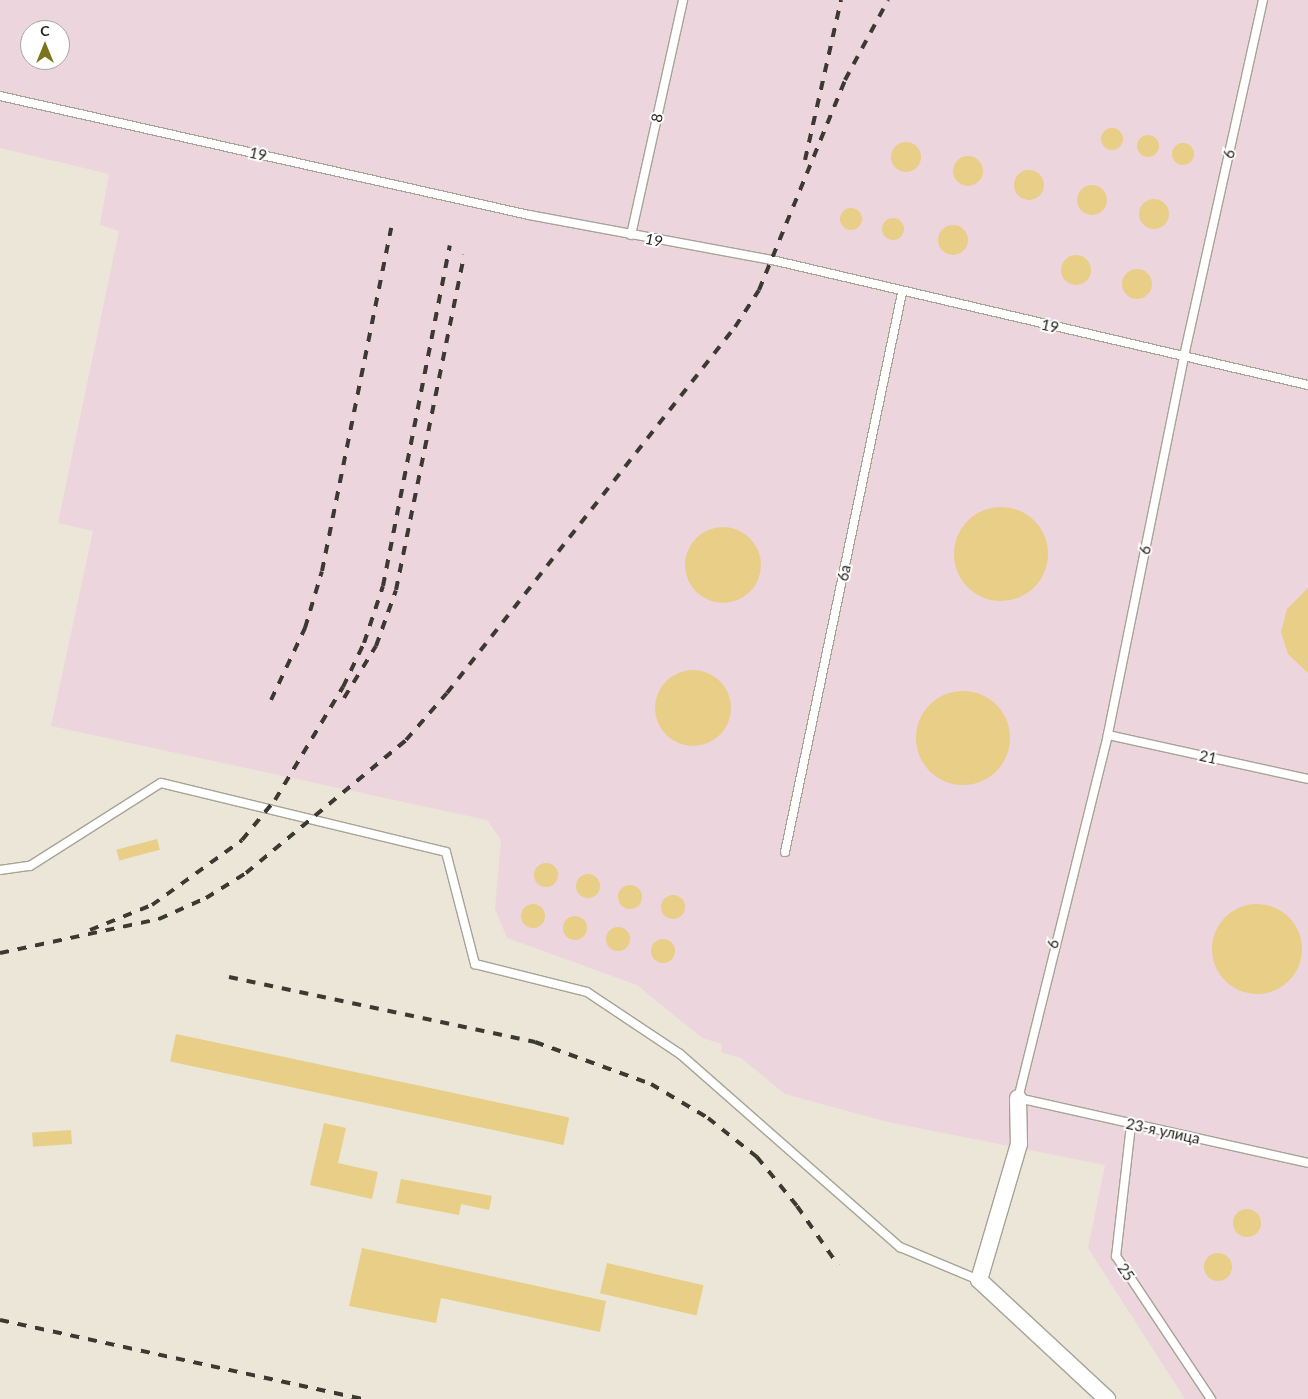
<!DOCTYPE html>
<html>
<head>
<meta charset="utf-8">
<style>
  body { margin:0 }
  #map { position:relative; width:1308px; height:1399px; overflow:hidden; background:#ebe6d7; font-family:Lato,sans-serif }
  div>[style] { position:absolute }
  .industrial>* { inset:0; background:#edd5de }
  .building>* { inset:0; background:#e8ce86; transform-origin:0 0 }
  .round { border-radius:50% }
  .roads { filter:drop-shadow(1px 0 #a7a395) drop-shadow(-1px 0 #a7a395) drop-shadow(0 1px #a7a395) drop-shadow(0 -1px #a7a395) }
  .lane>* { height:8px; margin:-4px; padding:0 4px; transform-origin:4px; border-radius:4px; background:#fff }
  .street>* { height:16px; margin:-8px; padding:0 8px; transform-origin:8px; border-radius:8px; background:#fff }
  .rail>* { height:4px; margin-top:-2px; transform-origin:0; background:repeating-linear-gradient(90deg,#3b3932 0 9px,transparent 0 18px) }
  span { translate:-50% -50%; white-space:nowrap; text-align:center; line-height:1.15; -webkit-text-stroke:4px #fff; paint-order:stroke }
  .street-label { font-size:15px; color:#25231d }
  .north { position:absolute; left:20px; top:20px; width:50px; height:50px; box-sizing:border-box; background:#fff; border:1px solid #a8a7a5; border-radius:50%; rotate:0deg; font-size:14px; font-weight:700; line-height:20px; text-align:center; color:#25231d }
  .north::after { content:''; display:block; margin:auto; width:18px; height:22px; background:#78751a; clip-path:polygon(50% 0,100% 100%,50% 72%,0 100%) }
</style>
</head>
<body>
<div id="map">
  <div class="industrial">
    <div style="clip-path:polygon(evenodd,0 0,1308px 0,1308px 1399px,1185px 1399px,1088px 1248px,1105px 1165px,888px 1122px,785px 1094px,741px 1058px,721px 1052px,722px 1044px,702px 1038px,637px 985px,507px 938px,495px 909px,501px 840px,487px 820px,51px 726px,93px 531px,58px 523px,119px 231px,100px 225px,109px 174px,0 148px,0 0,30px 30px,60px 30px,60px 60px,30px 60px,30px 30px)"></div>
  </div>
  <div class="building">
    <div class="round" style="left:1101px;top:128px;width:22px;height:22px"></div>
    <div class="round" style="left:1137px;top:135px;width:22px;height:22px"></div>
    <div class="round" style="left:891px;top:142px;width:30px;height:30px"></div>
    <div class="round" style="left:1172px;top:143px;width:22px;height:22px"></div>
    <div class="round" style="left:953px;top:156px;width:30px;height:30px"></div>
    <div class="round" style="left:1014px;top:170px;width:30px;height:30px"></div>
    <div class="round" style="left:1077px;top:185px;width:30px;height:30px"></div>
    <div class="round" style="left:1139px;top:199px;width:30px;height:30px"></div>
    <div class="round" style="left:840px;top:208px;width:22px;height:22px"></div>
    <div class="round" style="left:882px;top:218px;width:22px;height:22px"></div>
    <div class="round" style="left:938px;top:225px;width:30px;height:30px"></div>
    <div class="round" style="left:1061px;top:255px;width:30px;height:30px"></div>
    <div class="round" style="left:1122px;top:269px;width:30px;height:30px"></div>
    <div class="round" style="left:954px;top:507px;width:94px;height:94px"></div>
    <div class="round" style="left:685px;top:527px;width:76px;height:76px"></div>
    <div style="clip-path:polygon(1308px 588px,1308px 673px,1288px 654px,1281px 632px,1287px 609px)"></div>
    <div class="round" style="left:655px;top:670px;width:76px;height:76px"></div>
    <div class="round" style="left:916px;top:691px;width:94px;height:94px"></div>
    <div style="left:157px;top:839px;width:11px;height:42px;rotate:75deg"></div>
    <div class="round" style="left:534px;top:863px;width:24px;height:24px"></div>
    <div class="round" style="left:576px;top:874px;width:24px;height:24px"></div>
    <div class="round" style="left:618px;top:885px;width:24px;height:24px"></div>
    <div class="round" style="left:661px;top:895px;width:24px;height:24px"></div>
    <div class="round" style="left:521px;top:904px;width:24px;height:24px"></div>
    <div class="round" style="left:1212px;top:904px;width:90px;height:90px"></div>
    <div class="round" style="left:563px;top:916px;width:24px;height:24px"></div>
    <div class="round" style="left:606px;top:927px;width:24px;height:24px"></div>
    <div class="round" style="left:651px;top:939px;width:24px;height:24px"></div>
    <div style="left:176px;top:1034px;width:402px;height:28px;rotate:12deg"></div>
    <div style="clip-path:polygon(324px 1123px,346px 1128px,338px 1163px,378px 1172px,372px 1199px,310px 1185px)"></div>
    <div style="left:71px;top:1130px;width:14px;height:39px;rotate:86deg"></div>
    <div style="clip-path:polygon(401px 1179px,492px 1196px,489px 1210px,461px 1204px,459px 1215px,396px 1203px)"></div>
    <div class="round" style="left:1233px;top:1209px;width:28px;height:28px"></div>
    <div style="clip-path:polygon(362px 1248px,606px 1301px,600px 1332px,441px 1298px,436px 1323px,349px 1306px)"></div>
    <div class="round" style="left:1204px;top:1253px;width:28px;height:28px"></div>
    <div style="left:607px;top:1263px;width:99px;height:31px;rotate:13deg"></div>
  </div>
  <div class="roads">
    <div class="lane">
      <div style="left:1263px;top:0;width:366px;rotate:102.5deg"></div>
      <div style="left:1184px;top:357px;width:386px;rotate:101.4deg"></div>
      <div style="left:1108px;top:735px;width:374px;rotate:103.9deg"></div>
      <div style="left:1018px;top:1098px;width:297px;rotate:12.6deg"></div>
      <div style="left:0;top:96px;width:542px;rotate:12.68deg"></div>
      <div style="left:529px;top:215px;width:247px;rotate:10.5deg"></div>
      <div style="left:772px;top:260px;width:550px;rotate:13.13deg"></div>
      <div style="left:631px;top:235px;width:241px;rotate:-77.5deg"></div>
      <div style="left:1108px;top:735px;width:205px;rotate:12.4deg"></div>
      <div style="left:785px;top:852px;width:571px;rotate:-78.18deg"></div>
      <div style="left:0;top:870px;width:30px;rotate:-8deg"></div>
      <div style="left:30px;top:866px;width:155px;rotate:-32.4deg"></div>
      <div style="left:161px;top:783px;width:293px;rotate:13.6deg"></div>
      <div style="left:446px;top:852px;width:116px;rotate:75.5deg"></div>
      <div style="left:475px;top:964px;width:115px;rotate:14deg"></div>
      <div style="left:587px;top:992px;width:112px;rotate:33.7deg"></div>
      <div style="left:680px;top:1054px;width:293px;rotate:41.3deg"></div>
      <div style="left:900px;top:1247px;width:86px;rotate:22.7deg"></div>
      <div style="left:1131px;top:1125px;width:132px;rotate:96.5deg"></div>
      <div style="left:1116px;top:1256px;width:172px;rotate:56.4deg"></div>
    </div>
    <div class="street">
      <div style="left:1018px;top:1098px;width:46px;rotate:88.8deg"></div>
      <div style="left:1019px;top:1144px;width:142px;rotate:106.4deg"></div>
      <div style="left:979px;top:1280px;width:175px;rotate:42.9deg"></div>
    </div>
  </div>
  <div class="rail">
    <div style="left:805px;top:160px;width:164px;rotate:-77.3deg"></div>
    <div style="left:344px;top:698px;width:61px;rotate:-58.4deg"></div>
    <div style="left:376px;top:646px;width:59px;rotate:-70.3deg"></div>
    <div style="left:396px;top:590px;width:342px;rotate:-78.5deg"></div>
    <div style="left:271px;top:700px;width:80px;rotate:-64.7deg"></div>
    <div style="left:305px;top:628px;width:59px;rotate:-73.4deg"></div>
    <div style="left:322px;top:571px;width:350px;rotate:-78.6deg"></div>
    <div style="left:90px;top:930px;width:67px;rotate:-22deg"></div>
    <div style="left:152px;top:905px;width:111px;rotate:-35.8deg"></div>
    <div style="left:242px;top:840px;width:52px;rotate:-50.5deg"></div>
    <div style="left:275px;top:800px;width:132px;rotate:-59deg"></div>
    <div style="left:343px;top:687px;width:49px;rotate:-64.5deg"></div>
    <div style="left:364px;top:643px;width:60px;rotate:-71.6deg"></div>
    <div style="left:383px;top:586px;width:347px;rotate:-78.9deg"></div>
    <div style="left:0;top:953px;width:163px;rotate:-12.1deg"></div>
    <div style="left:159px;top:919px;width:51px;rotate:-24.1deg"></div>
    <div style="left:206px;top:898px;width:47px;rotate:-32deg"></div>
    <div style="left:246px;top:873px;width:208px;rotate:-39.7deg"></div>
    <div style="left:406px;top:740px;width:62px;rotate:-48.9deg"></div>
    <div style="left:447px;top:693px;width:466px;rotate:-51.8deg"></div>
    <div style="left:735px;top:327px;width:44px;rotate:-57deg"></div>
    <div style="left:759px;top:290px;width:227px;rotate:-67.7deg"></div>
    <div style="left:845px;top:80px;width:91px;rotate:-61.7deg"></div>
    <div style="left:229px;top:977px;width:313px;rotate:12deg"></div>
    <div style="left:535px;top:1042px;width:123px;rotate:19.9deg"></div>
    <div style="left:651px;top:1084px;width:66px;rotate:30.8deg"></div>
    <div style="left:708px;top:1118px;width:63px;rotate:38.5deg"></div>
    <div style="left:757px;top:1157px;width:63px;rotate:50.8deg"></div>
    <div style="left:797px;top:1206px;width:72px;rotate:55.2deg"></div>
    <div style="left:0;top:1320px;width:371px;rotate:12.3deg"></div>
  </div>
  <div class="street-label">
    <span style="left:657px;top:118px;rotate:-78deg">8</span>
    <span style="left:258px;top:154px;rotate:13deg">19</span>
    <span style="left:1229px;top:154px;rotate:-78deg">6</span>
    <span style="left:654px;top:240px;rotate:12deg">19</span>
    <span style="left:1050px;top:326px;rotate:13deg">19</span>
    <span style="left:1145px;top:550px;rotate:-79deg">6</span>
    <span style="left:844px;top:573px;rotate:-78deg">6a</span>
    <span style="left:1208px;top:757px;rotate:12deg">21</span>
    <span style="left:1053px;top:944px;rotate:-77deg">6</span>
    <span style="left:1163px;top:1131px;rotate:12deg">23-я улица</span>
    <span style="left:1126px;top:1272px;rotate:56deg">25</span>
  </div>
  <div class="north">С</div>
</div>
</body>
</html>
